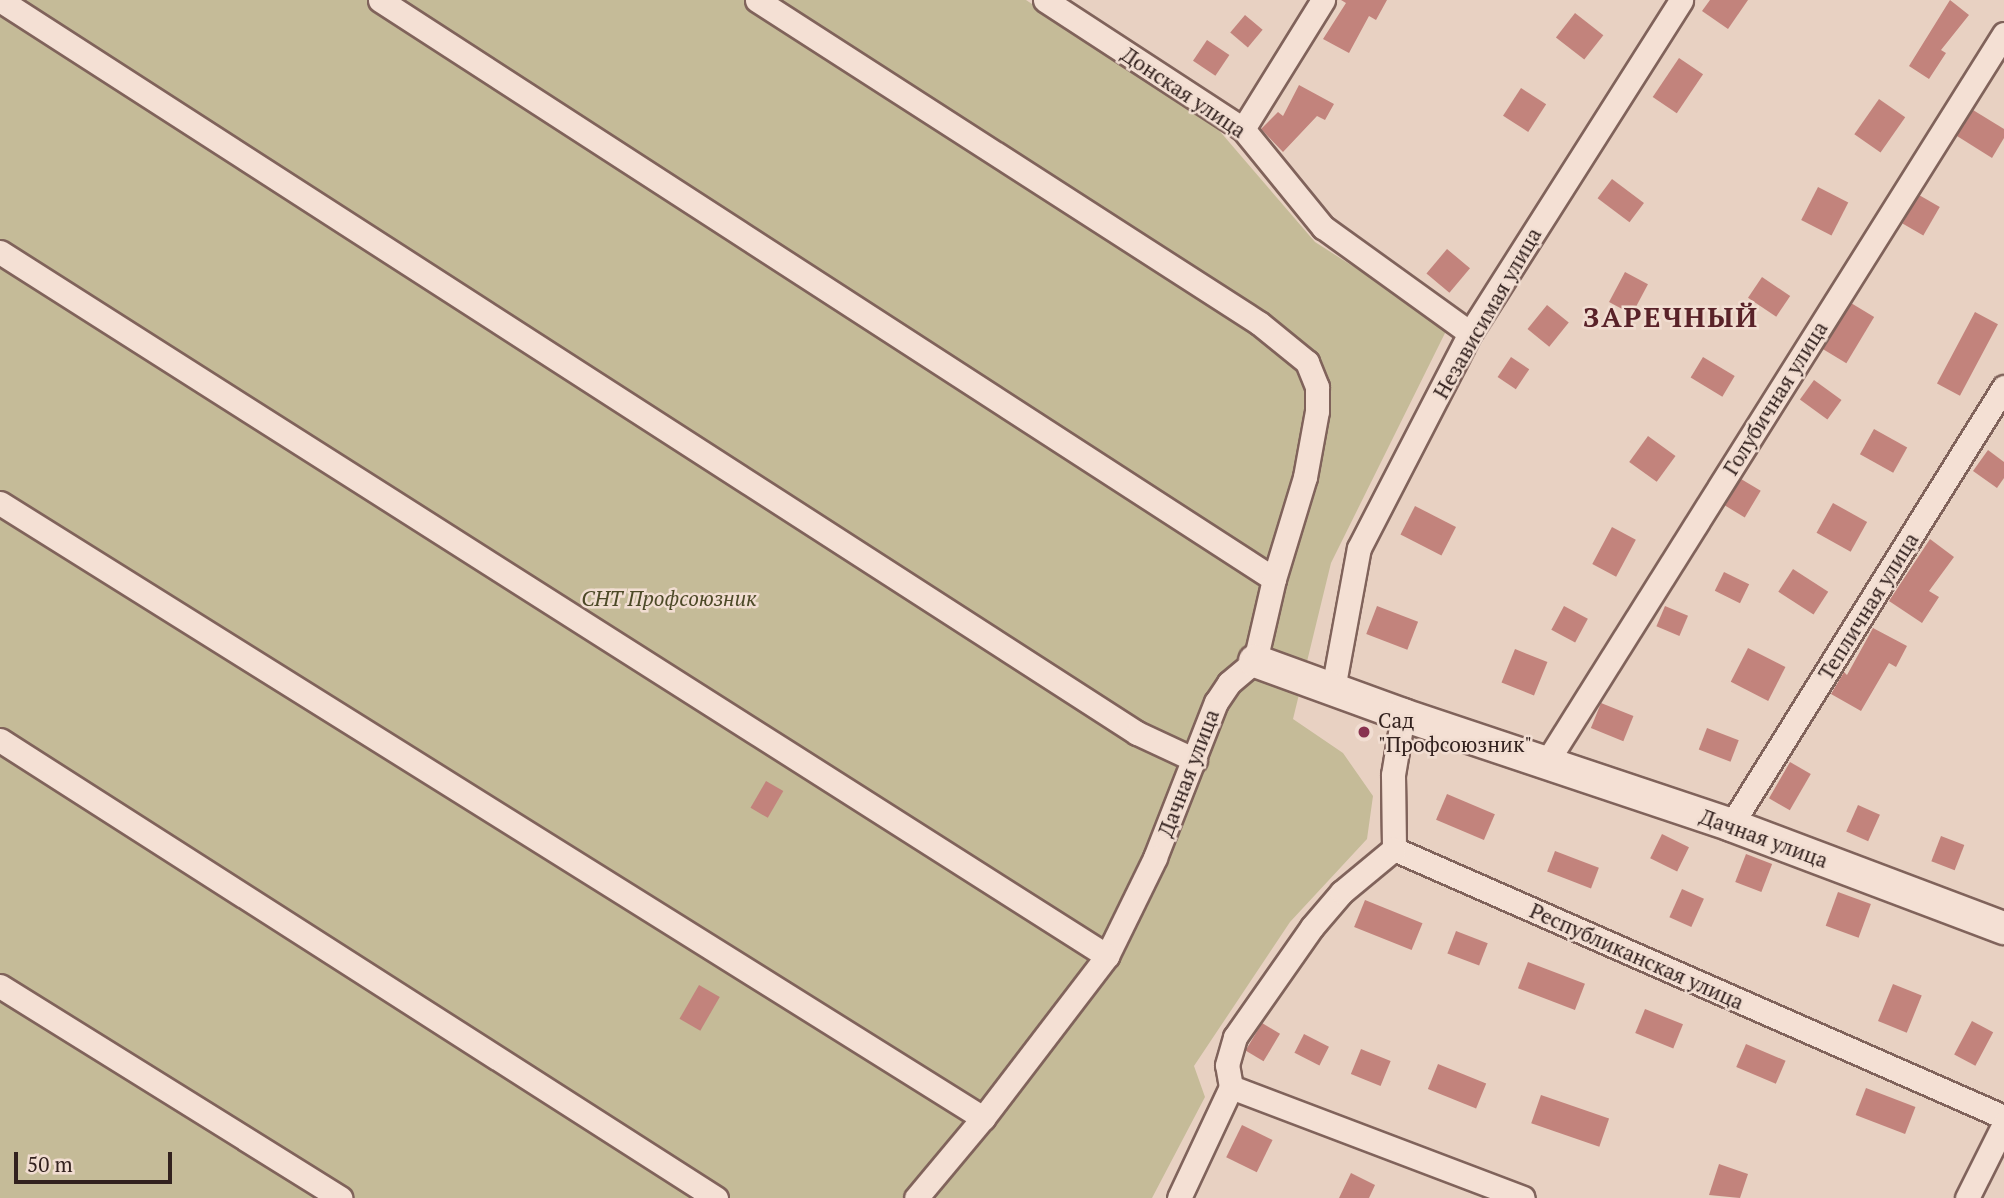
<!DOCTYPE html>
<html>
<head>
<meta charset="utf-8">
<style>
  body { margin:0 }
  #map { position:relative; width:2004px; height:1198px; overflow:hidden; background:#e8d1c2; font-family:"PT Serif",serif }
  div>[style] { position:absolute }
  .green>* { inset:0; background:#c5bb98 }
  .building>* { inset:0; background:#c2837c; transform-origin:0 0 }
  .roads { filter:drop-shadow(2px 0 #80635b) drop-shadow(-2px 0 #80635b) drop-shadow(0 2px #80635b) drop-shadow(0 -2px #80635b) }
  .street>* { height:23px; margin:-11.5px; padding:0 11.5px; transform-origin:11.5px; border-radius:11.5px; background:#f4e0d4 }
  .secondary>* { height:32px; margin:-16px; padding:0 16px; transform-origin:16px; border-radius:16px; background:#f4e0d4 }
  .dots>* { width:19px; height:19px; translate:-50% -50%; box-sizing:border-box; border:4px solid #f1ddd1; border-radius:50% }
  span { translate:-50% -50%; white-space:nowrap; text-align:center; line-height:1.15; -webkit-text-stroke:5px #f1ddd1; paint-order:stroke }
  .street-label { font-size:21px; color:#32211e }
  .park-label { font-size:21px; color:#4c4927; font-style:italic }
  .poi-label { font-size:21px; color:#32211e }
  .left { translate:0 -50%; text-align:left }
  .district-label { font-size:28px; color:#592229; font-weight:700; letter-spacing:2px }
  .scale { position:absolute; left:14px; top:1152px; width:158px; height:32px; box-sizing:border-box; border:4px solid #32211e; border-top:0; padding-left:9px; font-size:21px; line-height:24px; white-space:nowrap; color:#32211e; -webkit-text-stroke:5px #f1ddd1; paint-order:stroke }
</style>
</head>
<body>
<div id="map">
  <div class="green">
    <div style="clip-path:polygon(0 0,1026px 0,1217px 128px,1315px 242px,1448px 327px,1331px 563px,1293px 719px,1343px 753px,1373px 796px,1367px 839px,1290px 922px,1194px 1066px,1205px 1097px,1152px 1198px,0 1198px)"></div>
  </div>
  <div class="building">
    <div style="clip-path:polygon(1341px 0,1387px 0,1376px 20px,1369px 16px,1349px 53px,1323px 39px,1346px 3px)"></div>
    <div style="clip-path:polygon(1710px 0,1748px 0,1728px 29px,1702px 11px)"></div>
    <div style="clip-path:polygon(1950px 0,1969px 15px,1941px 50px,1946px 53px,1929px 79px,1909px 66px)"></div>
    <div style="left:1575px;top:13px;width:36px;height:31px;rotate:38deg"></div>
    <div style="left:1245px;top:15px;width:23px;height:23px;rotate:40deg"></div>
    <div style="left:1207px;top:40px;width:27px;height:25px;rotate:34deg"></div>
    <div style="left:1679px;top:58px;width:29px;height:47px;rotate:34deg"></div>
    <div style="clip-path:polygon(1299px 85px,1334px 104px,1325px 120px,1317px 116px,1283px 152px,1261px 129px,1278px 112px,1283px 116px)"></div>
    <div style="left:1521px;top:88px;width:30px;height:33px;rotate:33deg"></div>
    <div style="left:1879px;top:99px;width:32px;height:43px;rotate:35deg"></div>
    <div style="clip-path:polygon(1973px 110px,2004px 129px,2004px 138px,1992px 158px,1957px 136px)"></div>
    <div style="left:1612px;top:179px;width:40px;height:24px;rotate:37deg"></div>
    <div style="left:1818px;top:187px;width:34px;height:37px;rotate:27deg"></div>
    <div style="left:1919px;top:195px;width:24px;height:33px;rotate:30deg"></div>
    <div style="left:1447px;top:249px;width:30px;height:32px;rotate:40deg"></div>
    <div style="left:1625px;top:272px;width:26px;height:34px;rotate:28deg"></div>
    <div style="left:1762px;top:277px;width:34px;height:25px;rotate:34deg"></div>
    <div style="left:1851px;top:303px;width:27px;height:54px;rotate:31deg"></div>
    <div style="left:1547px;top:305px;width:28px;height:31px;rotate:39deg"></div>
    <div style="left:1975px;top:312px;width:26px;height:81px;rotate:28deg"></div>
    <div style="left:1511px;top:357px;width:22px;height:24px;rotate:34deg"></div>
    <div style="left:1703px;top:357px;width:37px;height:24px;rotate:31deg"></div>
    <div style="left:1814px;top:380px;width:34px;height:24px;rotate:36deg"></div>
    <div style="left:1874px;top:429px;width:38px;height:29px;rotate:29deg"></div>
    <div style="left:1648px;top:436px;width:34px;height:32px;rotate:36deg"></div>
    <div style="clip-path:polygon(1988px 450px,2004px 462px,2004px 478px,1997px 488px,1973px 471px)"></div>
    <div style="left:1741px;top:479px;width:23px;height:31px;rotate:31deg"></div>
    <div style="left:1833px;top:503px;width:39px;height:34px;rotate:29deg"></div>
    <div style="left:1415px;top:506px;width:46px;height:32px;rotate:27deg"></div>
    <div style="left:1612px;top:527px;width:27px;height:42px;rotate:28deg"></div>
    <div style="clip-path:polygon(1930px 539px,1954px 557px,1929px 591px,1939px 597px,1922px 623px,1889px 601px)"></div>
    <div style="left:1793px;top:569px;width:42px;height:27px;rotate:33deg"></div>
    <div style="left:1724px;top:572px;width:28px;height:21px;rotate:26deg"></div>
    <div style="left:1377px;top:606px;width:44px;height:30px;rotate:21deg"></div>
    <div style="left:1564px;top:606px;width:27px;height:27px;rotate:28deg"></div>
    <div style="left:1665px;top:606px;width:25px;height:22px;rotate:23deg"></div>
    <div style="clip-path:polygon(1873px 628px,1907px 646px,1896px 667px,1889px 663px,1861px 711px,1831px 694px,1844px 672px,1847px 675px)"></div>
    <div style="left:1748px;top:648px;width:42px;height:38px;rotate:27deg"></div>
    <div style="left:1515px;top:649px;width:35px;height:36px;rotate:22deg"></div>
    <div style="left:1601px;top:703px;width:35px;height:27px;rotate:22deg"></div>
    <div style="left:1707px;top:728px;width:34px;height:23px;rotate:21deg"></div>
    <div style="left:1790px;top:762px;width:24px;height:42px;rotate:30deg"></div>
    <div style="left:766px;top:781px;width:20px;height:31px;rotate:30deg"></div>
    <div style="left:1447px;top:794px;width:52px;height:28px;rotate:23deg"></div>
    <div style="left:1858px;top:805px;width:24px;height:29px;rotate:24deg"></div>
    <div style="left:1662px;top:834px;width:30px;height:27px;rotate:26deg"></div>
    <div style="left:1941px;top:836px;width:25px;height:27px;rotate:21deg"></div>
    <div style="left:1555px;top:851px;width:47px;height:22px;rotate:21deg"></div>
    <div style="left:1746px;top:854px;width:28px;height:30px;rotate:21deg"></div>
    <div style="left:1682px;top:889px;width:24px;height:31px;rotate:24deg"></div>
    <div style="left:1838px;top:892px;width:35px;height:36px;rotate:20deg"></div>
    <div style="left:1365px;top:900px;width:62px;height:29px;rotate:22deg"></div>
    <div style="left:1456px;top:931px;width:34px;height:24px;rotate:21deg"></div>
    <div style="left:1528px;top:962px;width:61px;height:28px;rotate:21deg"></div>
    <div style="left:1893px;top:984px;width:31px;height:40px;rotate:22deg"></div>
    <div style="left:699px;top:985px;width:24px;height:39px;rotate:30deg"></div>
    <div style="left:1645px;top:1009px;width:41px;height:26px;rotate:22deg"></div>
    <div style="left:1972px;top:1021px;width:24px;height:38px;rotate:28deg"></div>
    <div style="left:1262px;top:1023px;width:21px;height:32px;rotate:31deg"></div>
    <div style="left:1304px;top:1034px;width:28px;height:21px;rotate:27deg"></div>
    <div style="left:1746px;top:1044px;width:43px;height:25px;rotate:23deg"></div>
    <div style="left:1361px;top:1049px;width:32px;height:27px;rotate:22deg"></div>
    <div style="left:1438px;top:1064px;width:52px;height:27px;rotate:22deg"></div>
    <div style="left:1866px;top:1088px;width:53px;height:29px;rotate:21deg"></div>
    <div style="left:1541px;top:1095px;width:72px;height:30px;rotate:19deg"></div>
    <div style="left:1242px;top:1125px;width:34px;height:36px;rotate:26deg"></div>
    <div style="clip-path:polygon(1719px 1164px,1748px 1174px,1740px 1198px,1709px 1195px)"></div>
    <div style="clip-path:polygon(1351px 1173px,1375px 1185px,1369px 1198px,1339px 1198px)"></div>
  </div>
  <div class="roads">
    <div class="street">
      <div style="left:0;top:0;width:1353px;rotate:32.81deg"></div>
      <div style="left:1137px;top:733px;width:64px;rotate:25deg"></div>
      <div style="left:380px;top:0;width:1065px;rotate:32.93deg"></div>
      <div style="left:757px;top:0;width:597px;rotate:32.76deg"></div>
      <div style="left:1259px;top:323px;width:62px;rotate:39.1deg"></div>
      <div style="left:1307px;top:362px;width:27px;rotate:68deg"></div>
      <div style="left:1317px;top:387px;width:24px;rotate:90deg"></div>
      <div style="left:1317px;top:411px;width:67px;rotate:100.3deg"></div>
      <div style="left:1305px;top:477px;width:107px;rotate:106.9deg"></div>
      <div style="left:1274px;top:579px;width:84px;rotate:103deg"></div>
      <div style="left:1255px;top:661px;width:34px;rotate:140deg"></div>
      <div style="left:1229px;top:683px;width:23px;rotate:124deg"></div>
      <div style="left:1216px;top:702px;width:168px;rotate:111.4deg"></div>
      <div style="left:1155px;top:858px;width:109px;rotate:116.1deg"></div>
      <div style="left:1107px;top:956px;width:204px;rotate:127.4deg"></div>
      <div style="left:983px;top:1118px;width:104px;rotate:129.9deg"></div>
      <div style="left:1045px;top:0;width:236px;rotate:33.1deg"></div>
      <div style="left:1243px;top:129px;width:127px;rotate:50.8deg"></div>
      <div style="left:1323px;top:227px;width:181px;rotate:35.8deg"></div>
      <div style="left:1243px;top:129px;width:152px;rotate:-58.2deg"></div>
      <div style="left:0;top:252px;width:1312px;rotate:32.45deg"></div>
      <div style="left:0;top:503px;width:1160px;rotate:32.03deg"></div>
      <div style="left:1333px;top:689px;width:143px;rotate:-79.6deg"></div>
      <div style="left:1359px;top:548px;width:242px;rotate:-62.7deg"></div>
      <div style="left:1470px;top:333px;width:394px;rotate:-57.6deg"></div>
      <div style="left:1403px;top:715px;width:61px;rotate:99.5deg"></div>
      <div style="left:1393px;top:775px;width:74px;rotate:89.2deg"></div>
      <div style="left:1394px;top:849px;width:666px;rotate:23.72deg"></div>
      <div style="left:0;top:740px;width:850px;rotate:32.61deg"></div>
      <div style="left:1546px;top:763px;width:861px;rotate:-57.86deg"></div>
      <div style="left:1731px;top:825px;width:516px;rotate:-58.07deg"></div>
      <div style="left:0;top:986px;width:401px;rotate:31.9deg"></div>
      <div style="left:1231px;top:1087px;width:312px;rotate:20.8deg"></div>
      <div style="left:1179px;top:1198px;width:123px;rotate:-64.9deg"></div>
      <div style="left:1231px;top:1087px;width:22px;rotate:-100deg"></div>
      <div style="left:1227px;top:1065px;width:29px;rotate:-74deg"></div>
      <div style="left:1235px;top:1037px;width:134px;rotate:-55deg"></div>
      <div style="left:1312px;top:927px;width:46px;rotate:-49.4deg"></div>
      <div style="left:1342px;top:892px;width:67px;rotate:-39.6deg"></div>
      <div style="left:1967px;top:1198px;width:83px;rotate:-63.4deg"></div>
    </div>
    <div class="secondary">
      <div style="left:1255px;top:661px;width:158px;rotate:20deg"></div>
      <div style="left:1403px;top:715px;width:346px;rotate:18.5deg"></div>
      <div style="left:1731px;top:825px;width:292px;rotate:20.7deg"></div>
    </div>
  </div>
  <div class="dots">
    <div style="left:1364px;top:732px;background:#88324f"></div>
  </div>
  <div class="street-label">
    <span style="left:1184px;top:92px;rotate:34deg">Донская улица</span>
    <span style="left:1487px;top:313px;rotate:-60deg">Независимая улица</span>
    <span style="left:1775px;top:398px;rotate:-58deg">Голубичная улица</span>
    <span style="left:1868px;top:606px;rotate:-58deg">Тепличная улица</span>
    <span style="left:1188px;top:773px;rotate:-69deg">Дачная улица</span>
    <span style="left:1764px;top:838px;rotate:20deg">Дачная улица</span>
    <span style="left:1637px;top:956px;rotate:24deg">Республиканская улица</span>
  </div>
  <div class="park-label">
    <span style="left:669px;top:598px">СНТ Профсоюзник</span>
  </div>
  <div class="poi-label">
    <span class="left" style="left:1378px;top:732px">Сад<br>"Профсоюзник"</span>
  </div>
  <div class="district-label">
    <span style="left:1671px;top:317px">ЗАРЕЧНЫЙ</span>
  </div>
  <div class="scale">50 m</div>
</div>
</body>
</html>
